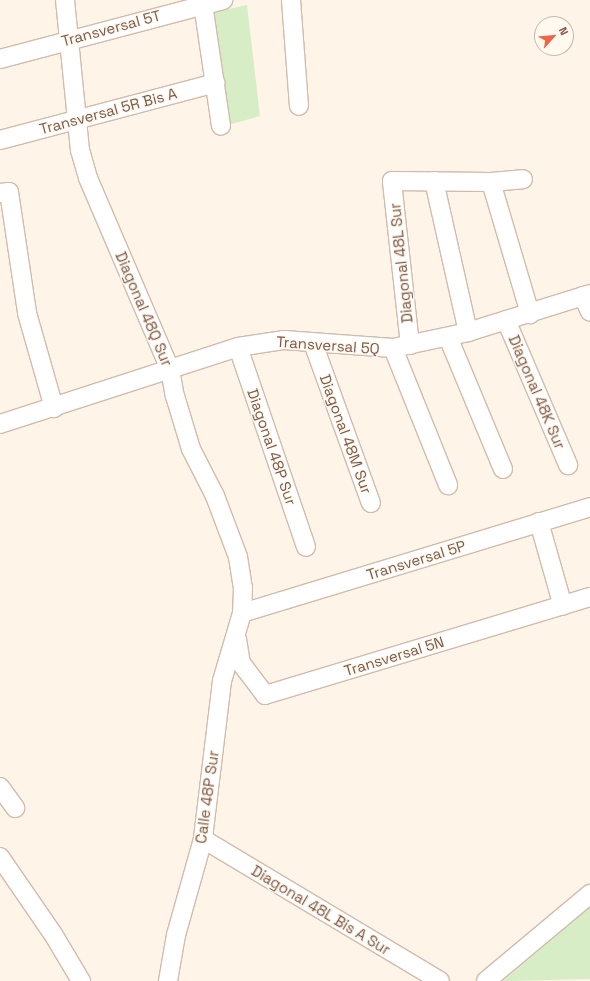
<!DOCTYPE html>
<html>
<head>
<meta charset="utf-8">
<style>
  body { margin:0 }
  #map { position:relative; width:590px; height:981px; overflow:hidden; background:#fef5e8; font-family:"Space Grotesk",sans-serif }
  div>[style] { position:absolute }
  .green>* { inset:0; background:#d6edc5 }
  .roads { filter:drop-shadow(1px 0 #d2bbac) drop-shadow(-1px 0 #d2bbac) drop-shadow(0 1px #d2bbac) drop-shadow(0 -1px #d2bbac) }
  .minor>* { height:18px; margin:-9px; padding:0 9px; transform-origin:9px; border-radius:9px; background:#fff }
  span { translate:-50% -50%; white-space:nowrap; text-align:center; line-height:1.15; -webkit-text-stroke:3px #fff9f0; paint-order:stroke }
  .street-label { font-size:15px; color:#7b5949 }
  .north { position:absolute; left:534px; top:16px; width:40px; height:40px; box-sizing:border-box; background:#fff9f0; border:1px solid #cab9ad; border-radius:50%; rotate:63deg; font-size:11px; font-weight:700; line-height:16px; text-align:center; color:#7b5949 }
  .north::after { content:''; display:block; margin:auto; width:14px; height:18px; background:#ef6646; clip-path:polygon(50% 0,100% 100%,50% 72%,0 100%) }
</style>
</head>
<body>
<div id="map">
  <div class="green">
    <div style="clip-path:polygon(247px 5px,260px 116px,228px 125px,211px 13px)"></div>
    <div style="clip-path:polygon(590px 907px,590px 979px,503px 981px)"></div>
  </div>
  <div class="roads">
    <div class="minor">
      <div style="left:65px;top:0;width:151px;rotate:84.3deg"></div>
      <div style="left:80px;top:150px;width:29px;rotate:74deg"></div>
      <div style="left:88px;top:178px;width:208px;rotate:66.8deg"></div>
      <div style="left:170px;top:369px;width:27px;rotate:80deg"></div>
      <div style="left:175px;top:396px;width:55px;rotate:73.2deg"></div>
      <div style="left:191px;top:449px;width:53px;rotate:62.9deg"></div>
      <div style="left:215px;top:496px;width:65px;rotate:69.3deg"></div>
      <div style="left:238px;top:557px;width:31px;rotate:81deg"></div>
      <div style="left:243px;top:588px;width:25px;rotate:92deg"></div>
      <div style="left:242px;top:613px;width:71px;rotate:106.4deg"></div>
      <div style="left:222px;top:681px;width:159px;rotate:96.9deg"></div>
      <div style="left:203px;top:839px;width:100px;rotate:105.7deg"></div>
      <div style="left:176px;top:935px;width:47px;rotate:99.9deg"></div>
      <div style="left:291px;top:0;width:106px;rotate:85.7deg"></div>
      <div style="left:203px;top:4px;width:123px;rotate:81.6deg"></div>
      <div style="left:0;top:59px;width:231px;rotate:-14.8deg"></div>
      <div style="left:0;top:140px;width:223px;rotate:-14.8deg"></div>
      <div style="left:434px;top:181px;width:155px;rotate:77.3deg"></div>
      <div style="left:491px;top:182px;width:138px;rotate:73.5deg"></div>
      <div style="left:0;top:193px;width:9px;rotate:-6deg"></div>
      <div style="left:9px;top:192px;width:122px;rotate:81.5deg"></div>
      <div style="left:27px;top:313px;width:99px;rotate:74.1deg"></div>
      <div style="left:583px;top:296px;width:17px;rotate:66deg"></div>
      <div style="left:506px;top:320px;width:158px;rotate:66.8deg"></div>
      <div style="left:448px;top:337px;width:143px;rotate:67.4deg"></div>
      <div style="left:313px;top:343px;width:170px;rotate:70.1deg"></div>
      <div style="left:410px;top:345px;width:165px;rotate:-96.3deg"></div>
      <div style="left:392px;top:181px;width:99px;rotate:0.6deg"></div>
      <div style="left:491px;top:182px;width:32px;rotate:-5deg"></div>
      <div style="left:238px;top:347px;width:211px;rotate:71.2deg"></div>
      <div style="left:393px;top:348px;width:148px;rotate:68.1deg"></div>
      <div style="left:0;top:424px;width:250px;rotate:-17.9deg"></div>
      <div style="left:238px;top:347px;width:47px;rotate:-8.7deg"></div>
      <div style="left:284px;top:340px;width:109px;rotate:4.2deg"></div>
      <div style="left:393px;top:348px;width:77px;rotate:-12deg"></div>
      <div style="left:468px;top:332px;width:128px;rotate:-17.3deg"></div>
      <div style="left:539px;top:522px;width:87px;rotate:74.1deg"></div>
      <div style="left:242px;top:613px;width:364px;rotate:-16.9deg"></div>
      <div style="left:237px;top:639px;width:24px;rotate:81deg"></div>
      <div style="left:241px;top:663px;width:40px;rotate:53deg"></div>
      <div style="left:265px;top:695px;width:339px;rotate:-16.8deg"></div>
      <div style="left:0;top:787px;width:26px;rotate:54deg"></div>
      <div style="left:203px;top:839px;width:276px;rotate:30.9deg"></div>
      <div style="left:0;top:857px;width:93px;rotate:55.5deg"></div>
      <div style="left:53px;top:934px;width:55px;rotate:59.2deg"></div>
      <div style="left:486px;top:981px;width:136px;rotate:-39.9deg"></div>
    </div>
  </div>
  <div class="street-label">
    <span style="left:111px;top:28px;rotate:-15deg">Transversal 5T</span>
    <span style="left:108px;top:111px;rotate:-15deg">Transversal 5R Bis A</span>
    <span style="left:401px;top:263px;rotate:-96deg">Diagonal 48L Sur</span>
    <span style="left:144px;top:309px;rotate:67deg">Diagonal 48Q Sur</span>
    <span style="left:328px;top:345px;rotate:4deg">Transversal 5Q</span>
    <span style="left:537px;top:392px;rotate:67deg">Diagonal 48K Sur</span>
    <span style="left:346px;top:434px;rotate:70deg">Diagonal 48M Sur</span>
    <span style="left:272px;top:447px;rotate:71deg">Diagonal 48P Sur</span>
    <span style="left:416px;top:560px;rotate:-17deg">Transversal 5P</span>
    <span style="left:394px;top:656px;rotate:-17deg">Transversal 5N</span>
    <span style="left:207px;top:797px;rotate:-82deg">Calle 48P Sur</span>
    <span style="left:321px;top:910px;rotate:31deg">Diagonal 48L Bis A Sur</span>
  </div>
  <div class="north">N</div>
</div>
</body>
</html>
